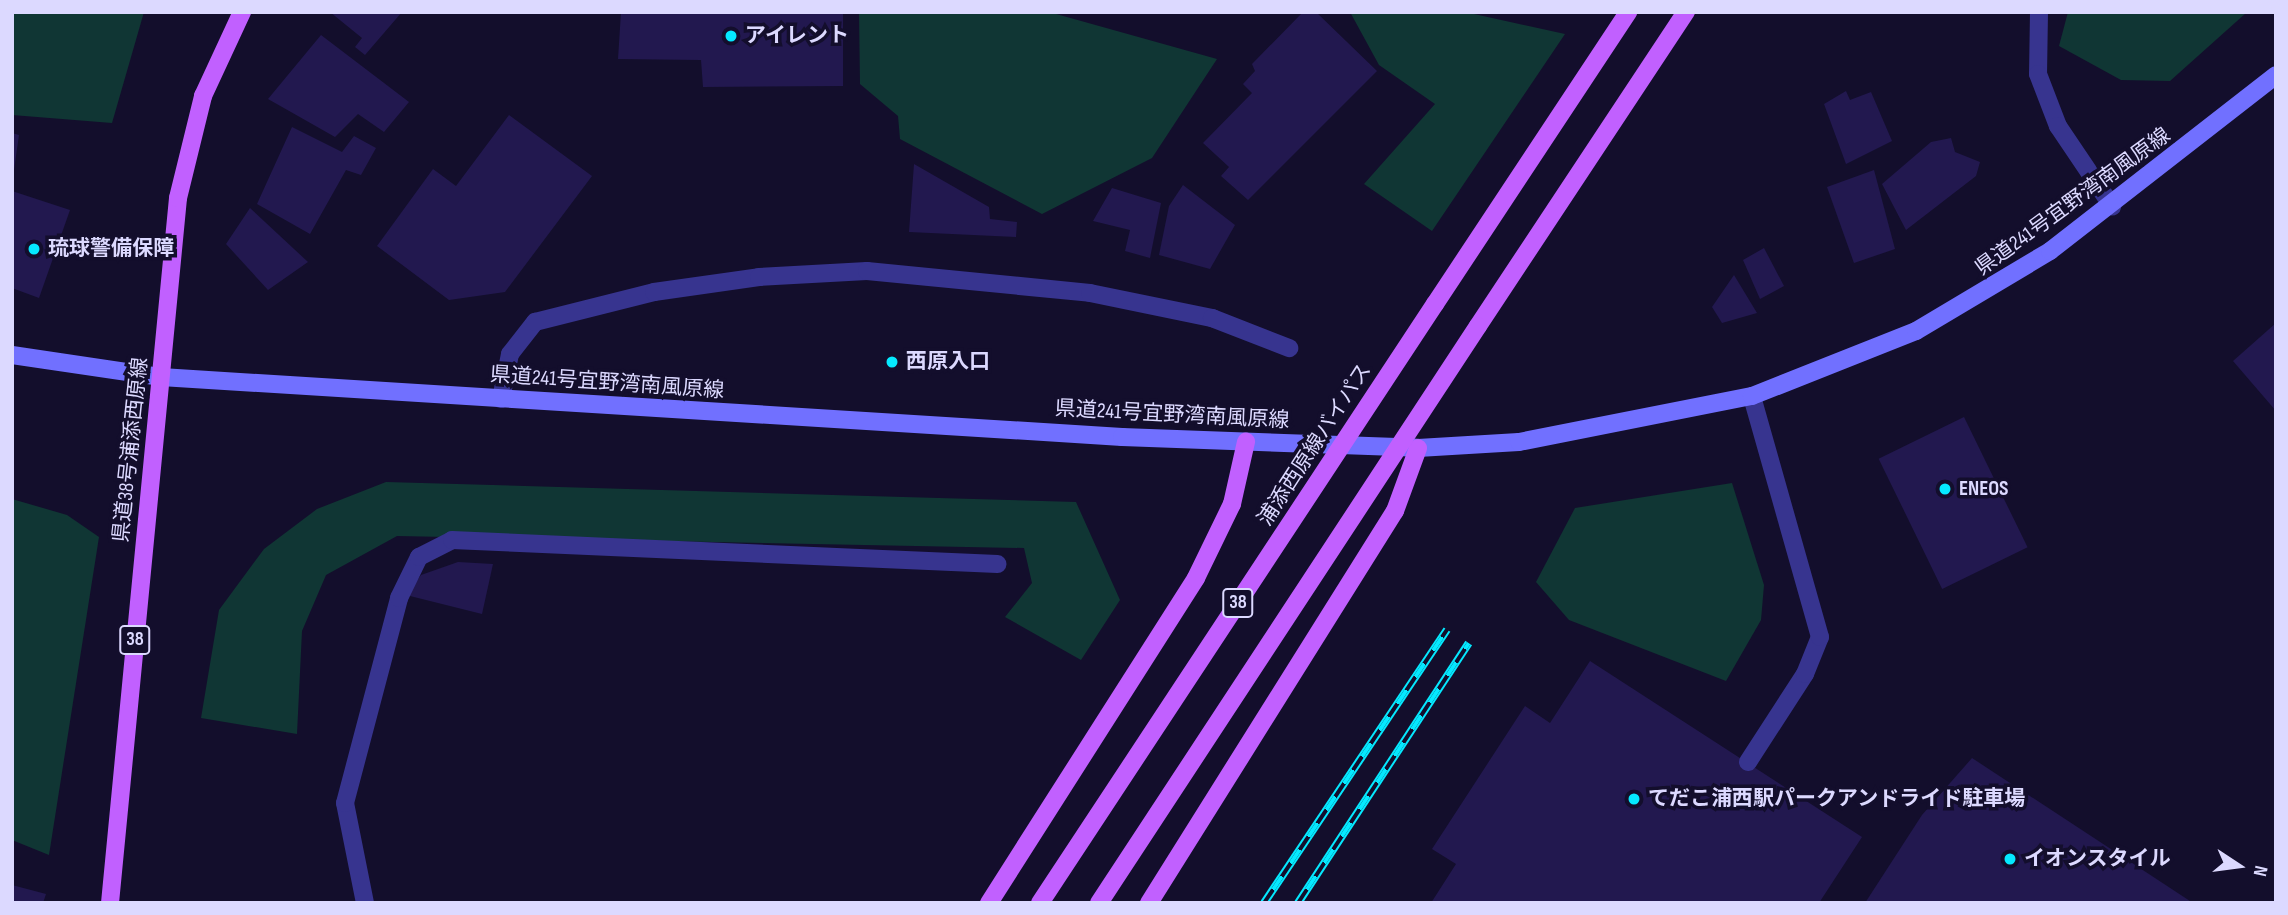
<!DOCTYPE html>
<html>
<head>
<meta charset="utf-8">
<style>
  body { margin:0 }
  #map { position:relative; width:2288px; height:915px; overflow:hidden; background:#130e2c; font-family:"Sofia Sans Condensed","Noto Sans JP",sans-serif }
  div>[style] { position:absolute }
  .green>* { inset:0; background:#103634 }
  .building>* { inset:0; background:#22184f; transform-origin:0 0 }
  .service>* { height:18px; margin:-9px; padding:0 9px; transform-origin:9px; border-radius:9px; background:#37348f }
  .minor>* { height:18px; margin:-9px; padding:0 9px; transform-origin:9px; border-radius:9px; background:#37348f }
  .tertiary>* { height:18px; margin:-9px; padding:0 9px; transform-origin:9px; border-radius:9px; background:#37348f }
  .secondary>* { height:18px; margin:-9px; padding:0 9px; transform-origin:9px; border-radius:9px; background:#7170ff }
  .primary>* { height:18px; margin:-9px; padding:0 9px; transform-origin:9px; border-radius:9px; background:#c160ff }
  .rail>* { height:8px; margin-top:-4px; transform-origin:0; background:repeating-linear-gradient(90deg,#130e2c 0 16px,#05e9ff 0 32px); box-sizing:border-box; border-block:2px solid #05e9ff }
  .primary-bridge>* { height:18px; margin:-9px; padding:0 9px; transform-origin:9px; border-radius:9px; background:#c160ff }
  .dots>* { width:19px; height:19px; translate:-50% -50%; box-sizing:border-box; border:4px solid #130e2c; border-radius:50% }
  span { translate:-50% -50%; white-space:nowrap; text-align:center; line-height:1.15; -webkit-text-stroke:7px #130e2c; paint-order:stroke }
  .shield-label span { padding:2px 5px; background:#130e2c; border:2px solid; border-radius:5px; -webkit-text-stroke-width:0 }
  .shield-label { font-size:19px; color:#dcd9ff; font-weight:700 }
  .poi-label { font-size:21px; color:#dcd9ff; font-weight:700 }
  .left { translate:0 -50%; text-align:left }
  .street-label { font-size:21px; color:#dcd9ff }
  .frame { position:absolute; inset:0; border:14px solid #dcd9ff; pointer-events:none }
  .north { position:absolute; left:2204px; top:831px; width:70px; height:70px; -webkit-text-stroke:5px #130e2c; paint-order:stroke; rotate:103deg; font-size:19px; font-weight:700; line-height:28px; text-align:center; color:#dcd9ff }
  .north::after { content:''; display:block; margin:auto; width:24px; height:32px; background:#dcd9ff; clip-path:polygon(50% 0,100% 100%,50% 72%,0 100%) }
</style>
</head>
<body>
<div id="map">
  <div class="green">
    <div style="clip-path:polygon(12px 12px,144px 12px,112px 123px,12px 115px)"></div>
    <div style="clip-path:polygon(859px 12px,1049px 12px,1217px 59px,1152px 158px,1042px 214px,900px 139px,898px 116px,860px 84px)"></div>
    <div style="clip-path:polygon(1350px 12px,1465px 12px,1565px 34px,1432px 231px,1364px 184px,1435px 104px,1379px 65px)"></div>
    <div style="clip-path:polygon(2068px 12px,2244px 12px,2246px 13px,2170px 81px,2121px 80px,2059px 46px)"></div>
    <div style="clip-path:polygon(386px 482px,1076px 502px,1120px 600px,1081px 660px,1005px 617px,1032px 583px,1024px 548px,397px 536px,326px 575px,302px 631px,297px 734px,201px 718px,219px 610px,264px 549px,317px 509px)"></div>
    <div style="clip-path:polygon(1732px 483px,1764px 585px,1761px 620px,1726px 681px,1569px 620px,1536px 582px,1575px 508px)"></div>
    <div style="clip-path:polygon(12px 499px,67px 515px,99px 537px,49px 855px,12px 840px)"></div>
  </div>
  <div class="building">
    <div style="clip-path:polygon(330px 12px,402px 12px,365px 55px,355px 47px,362px 38px)"></div>
    <div style="clip-path:polygon(621px 12px,843px 12px,843px 86px,703px 87px,701px 60px,618px 59px)"></div>
    <div style="clip-path:polygon(1303px 12px,1316px 12px,1377px 71px,1248px 200px,1221px 176px,1229px 167px,1203px 143px,1252px 93px,1243px 84px,1255px 71px,1252px 64px)"></div>
    <div style="clip-path:polygon(321px 35px,409px 102px,384px 132px,358px 114px,335px 137px,268px 99px)"></div>
    <div style="clip-path:polygon(1846px 91px,1850px 100px,1871px 92px,1892px 141px,1846px 164px,1824px 104px)"></div>
    <div style="clip-path:polygon(509px 115px,592px 176px,505px 292px,449px 300px,377px 246px,433px 169px,456px 186px)"></div>
    <div style="clip-path:polygon(292px 127px,342px 152px,354px 136px,376px 148px,361px 175px,346px 170px,310px 234px,257px 204px)"></div>
    <div style="clip-path:polygon(12px 133px,19px 135px,14px 170px,12px 170px)"></div>
    <div style="clip-path:polygon(1951px 138px,1955px 152px,1980px 162px,1976px 176px,1906px 230px,1882px 184px,1931px 142px)"></div>
    <div style="clip-path:polygon(914px 164px,989px 207px,990px 219px,1017px 222px,1016px 237px,909px 232px)"></div>
    <div style="clip-path:polygon(1874px 170px,1895px 249px,1854px 263px,1827px 187px)"></div>
    <div style="clip-path:polygon(1183px 185px,1235px 225px,1210px 269px,1159px 255px,1169px 206px)"></div>
    <div style="clip-path:polygon(1112px 188px,1161px 203px,1150px 258px,1125px 251px,1130px 230px,1093px 221px)"></div>
    <div style="clip-path:polygon(12px 191px,70px 210px,39px 298px,12px 288px)"></div>
    <div style="clip-path:polygon(250px 208px,308px 262px,268px 290px,226px 244px)"></div>
    <div style="clip-path:polygon(1764px 248px,1784px 286px,1760px 299px,1743px 260px)"></div>
    <div style="clip-path:polygon(1734px 275px,1757px 313px,1722px 323px,1712px 307px)"></div>
    <div style="clip-path:polygon(2276px 323px,2276px 411px,2233px 361px)"></div>
    <div style="left:1964px;top:417px;width:145px;height:95px;rotate:64deg"></div>
    <div style="clip-path:polygon(458px 562px,493px 564px,482px 614px,406px 595px,421px 575px)"></div>
    <div style="clip-path:polygon(1590px 661px,1862px 837px,1819px 903px,1431px 903px,1456px 864px,1432px 849px,1525px 706px,1550px 723px)"></div>
    <div style="clip-path:polygon(1972px 758px,2193px 903px,1865px 903px,1922px 815px)"></div>
    <div style="clip-path:polygon(12px 885px,46px 894px,43px 903px,12px 903px)"></div>
  </div>
  <div class="service">
    <div style="left:1748px;top:762px;width:105px;rotate:-57.1deg"></div>
    <div style="left:1805px;top:674px;width:40px;rotate:-68deg"></div>
    <div style="left:1820px;top:637px;width:250px;rotate:-105.8deg"></div>
  </div>
  <div class="minor">
    <div style="left:501px;top:399px;width:46px;rotate:-78.7deg"></div>
    <div style="left:510px;top:354px;width:41px;rotate:-52deg"></div>
    <div style="left:535px;top:322px;width:123px;rotate:-14.1deg"></div>
    <div style="left:654px;top:292px;width:106px;rotate:-8.1deg"></div>
    <div style="left:759px;top:277px;width:108px;rotate:-3.2deg"></div>
    <div style="left:867px;top:271px;width:224px;rotate:5.6deg"></div>
    <div style="left:1090px;top:293px;width:125px;rotate:11.6deg"></div>
    <div style="left:1212px;top:318px;width:83px;rotate:21.3deg"></div>
    <div style="left:365px;top:903px;width:102px;rotate:-101.3deg"></div>
    <div style="left:345px;top:803px;width:212px;rotate:-75.2deg"></div>
    <div style="left:399px;top:598px;width:46px;rotate:-64deg"></div>
    <div style="left:419px;top:557px;width:37px;rotate:-27deg"></div>
    <div style="left:452px;top:540px;width:546px;rotate:2.52deg"></div>
  </div>
  <div class="tertiary">
    <div style="left:2039px;top:12px;width:62px;rotate:90.9deg"></div>
    <div style="left:2038px;top:74px;width:56px;rotate:69deg"></div>
    <div style="left:2058px;top:126px;width:97px;rotate:56deg"></div>
  </div>
  <div class="secondary">
    <div style="left:12px;top:355px;width:151px;rotate:8.4deg"></div>
    <div style="left:161px;top:377px;width:963px;rotate:3.57deg"></div>
    <div style="left:1122px;top:437px;width:296px;rotate:2.1deg"></div>
    <div style="left:1418px;top:448px;width:101px;rotate:-3.4deg"></div>
    <div style="left:1519px;top:442px;width:237px;rotate:-11.2deg"></div>
    <div style="left:1752px;top:396px;width:176px;rotate:-21.6deg"></div>
    <div style="left:1916px;top:331px;width:156px;rotate:-30.8deg"></div>
    <div style="left:2050px;top:251px;width:286px;rotate:-37.9deg"></div>
  </div>
  <div class="primary">
    <div style="left:1435px;top:304px;width:350px;rotate:-56.5deg"></div>
    <div style="left:1478px;top:326px;width:377px;rotate:-56.5deg"></div>
    <div style="left:110px;top:903px;width:708px;rotate:-84.49deg"></div>
    <div style="left:178px;top:198px;width:105px;rotate:-76.2deg"></div>
    <div style="left:203px;top:96px;width:93px;rotate:-65.1deg"></div>
    <div style="left:989px;top:903px;width:385px;rotate:-57.5deg"></div>
    <div style="left:1196px;top:578px;width:82px;rotate:-64.1deg"></div>
    <div style="left:1232px;top:504px;width:64px;rotate:-77.3deg"></div>
    <div style="left:1149px;top:903px;width:463px;rotate:-57.9deg"></div>
    <div style="left:1395px;top:511px;width:67px;rotate:-69.9deg"></div>
  </div>
  <div class="rail">
    <div style="left:1264px;top:903px;width:329px;rotate:-56.2deg"></div>
    <div style="left:1298px;top:903px;width:311px;rotate:-56.7deg"></div>
  </div>
  <div class="primary-bridge">
    <div style="left:1040px;top:903px;width:718px;rotate:-56.6deg"></div>
    <div style="left:1099px;top:903px;width:690px;rotate:-56.7deg"></div>
  </div>
  <div class="dots">
    <div style="left:731px;top:36px;background:#05e9ff"></div>
    <div style="left:34px;top:249px;background:#05e9ff"></div>
    <div style="left:892px;top:362px;background:#05e9ff"></div>
    <div style="left:1945px;top:489px;background:#05e9ff"></div>
    <div style="left:1634px;top:799px;background:#05e9ff"></div>
    <div style="left:2010px;top:859px;background:#05e9ff"></div>
  </div>
  <div class="shield-label">
    <span style="left:1238px;top:603px">38</span>
    <span style="left:135px;top:640px">38</span>
  </div>
  <div class="poi-label">
    <span class="left" style="left:745px;top:36px">アイレント</span>
    <span class="left" style="left:48px;top:249px">琉球警備保障</span>
    <span class="left" style="left:906px;top:362px">西原入口</span>
    <span class="left" style="left:1959px;top:489px">ENEOS</span>
    <span class="left" style="left:1648px;top:799px">てだこ浦西駅パークアンドライド駐車場</span>
    <span class="left" style="left:2024px;top:859px">イオンスタイル</span>
  </div>
  <div class="street-label">
    <span style="left:2073px;top:202px;rotate:-36deg">県道241号宜野湾南風原線</span>
    <span style="left:607px;top:383px;rotate:4deg">県道241号宜野湾南風原線</span>
    <span style="left:1172px;top:415px;rotate:3deg">県道241号宜野湾南風原線</span>
    <span style="left:1315px;top:445px;rotate:-57deg">浦添西原線バイパス</span>
    <span style="left:131px;top:450px;rotate:-84deg">県道38号浦添西原線</span>
  </div>
  <div class="frame"></div>
  <div class="north">N</div>
</div>
</body>
</html>
